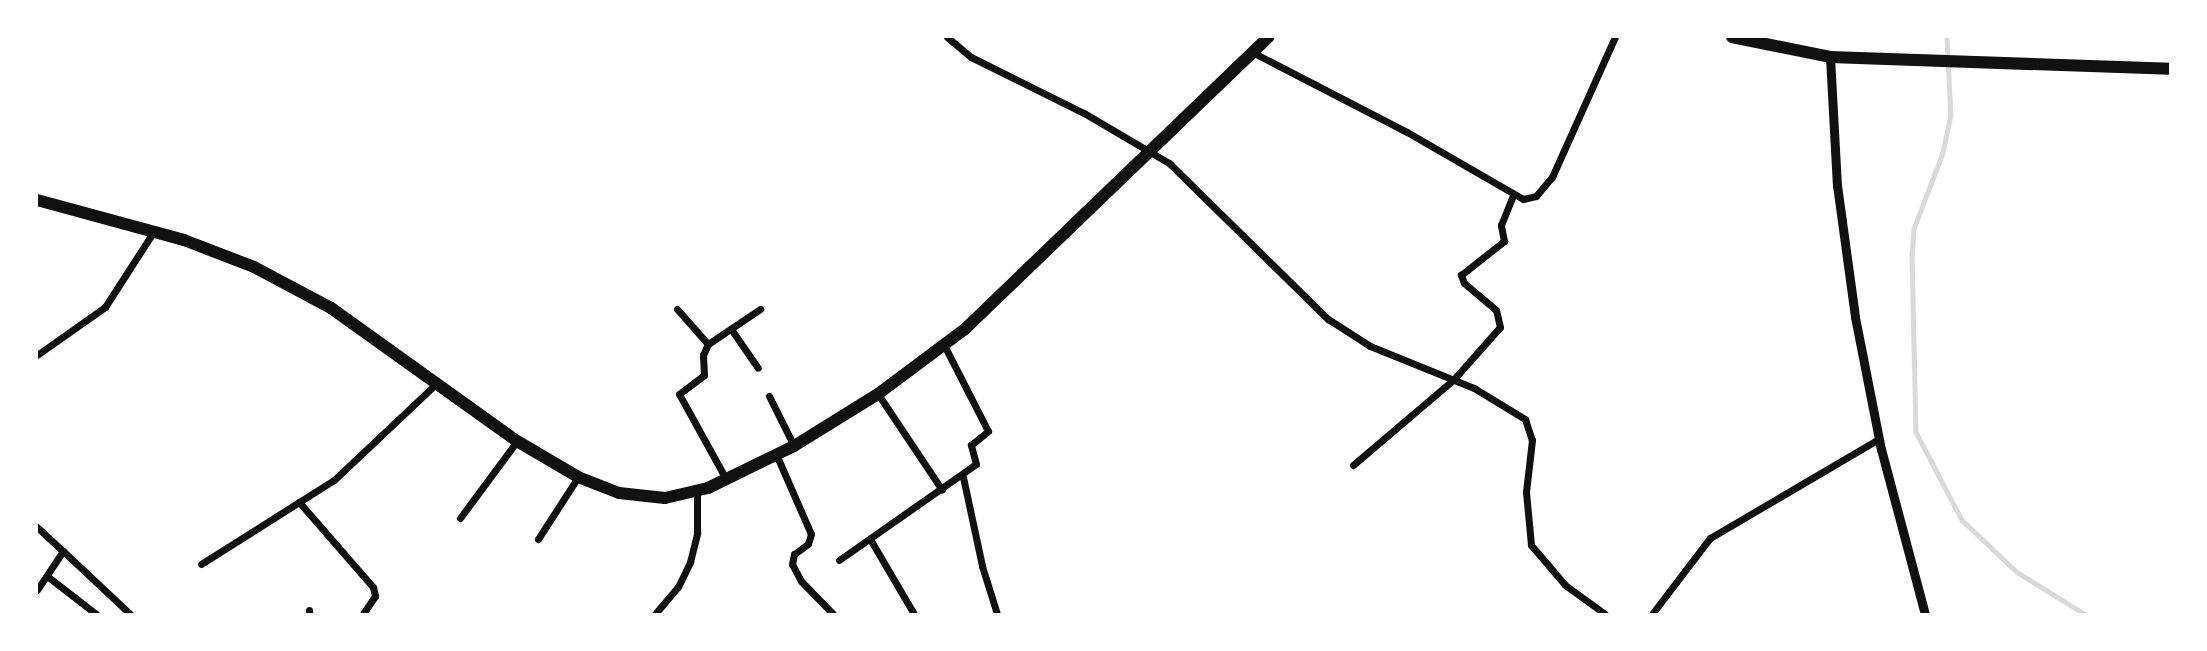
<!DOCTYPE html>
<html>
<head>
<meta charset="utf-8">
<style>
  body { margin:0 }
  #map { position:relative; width:2207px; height:651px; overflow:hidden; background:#fff; font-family:Jost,sans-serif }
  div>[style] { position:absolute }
  .stream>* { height:4.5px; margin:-2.25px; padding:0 2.25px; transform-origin:2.25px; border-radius:2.25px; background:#d9d9d9 }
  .minor>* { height:7px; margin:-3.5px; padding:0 3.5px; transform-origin:3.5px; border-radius:3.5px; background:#111 }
  .tertiary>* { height:9px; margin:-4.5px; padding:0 4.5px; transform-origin:4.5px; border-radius:4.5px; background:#111 }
  .trunk>* { height:12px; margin:-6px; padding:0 6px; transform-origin:6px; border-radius:6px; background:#111 }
  span { translate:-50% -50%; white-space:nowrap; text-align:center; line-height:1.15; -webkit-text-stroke:7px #fff; paint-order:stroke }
  .frame { position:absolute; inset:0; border:38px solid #fff; pointer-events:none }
</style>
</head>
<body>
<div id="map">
  <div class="stream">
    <div style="left:1947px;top:37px;width:78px;rotate:87.1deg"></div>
    <div style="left:1951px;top:115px;width:39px;rotate:102deg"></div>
    <div style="left:1943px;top:153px;width:81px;rotate:110.9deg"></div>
    <div style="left:1914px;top:229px;width:26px;rotate:94deg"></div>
    <div style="left:1912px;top:255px;width:177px;rotate:88.7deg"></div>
    <div style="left:1916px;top:432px;width:99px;rotate:62.4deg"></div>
    <div style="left:1962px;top:520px;width:76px;rotate:43.4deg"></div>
    <div style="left:2017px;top:572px;width:80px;rotate:31.7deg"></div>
  </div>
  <div class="minor">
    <div style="left:947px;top:37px;width:31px;rotate:40deg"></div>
    <div style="left:971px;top:57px;width:126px;rotate:26.4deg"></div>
    <div style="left:1084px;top:113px;width:99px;rotate:30.5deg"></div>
    <div style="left:1169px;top:163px;width:223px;rotate:44.5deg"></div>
    <div style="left:1328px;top:319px;width:50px;rotate:32.7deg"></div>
    <div style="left:1370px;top:346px;width:112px;rotate:22deg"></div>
    <div style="left:1474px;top:388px;width:60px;rotate:31.3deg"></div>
    <div style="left:1525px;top:419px;width:22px;rotate:72deg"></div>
    <div style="left:1532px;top:440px;width:52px;rotate:96.6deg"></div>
    <div style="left:1526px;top:492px;width:53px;rotate:84.6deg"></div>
    <div style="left:1531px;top:545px;width:52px;rotate:49.6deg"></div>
    <div style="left:1565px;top:585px;width:49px;rotate:35.9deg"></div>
    <div style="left:1252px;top:52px;width:174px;rotate:27.3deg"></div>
    <div style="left:1407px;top:132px;width:134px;rotate:30deg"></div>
    <div style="left:1523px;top:199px;width:13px;rotate:-13deg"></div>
    <div style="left:1536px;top:196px;width:25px;rotate:-50deg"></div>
    <div style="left:1552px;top:177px;width:154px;rotate:-65.8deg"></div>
    <div style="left:677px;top:309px;width:47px;rotate:48.5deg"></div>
    <div style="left:731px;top:329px;width:47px;rotate:55.3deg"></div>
    <div style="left:37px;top:355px;width:83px;rotate:-35.2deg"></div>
    <div style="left:105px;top:307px;width:90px;rotate:-57.2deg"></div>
    <div style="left:878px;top:394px;width:115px;rotate:56.3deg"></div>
    <div style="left:769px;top:396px;width:56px;rotate:63.4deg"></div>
    <div style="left:776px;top:454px;width:87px;rotate:66.4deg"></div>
    <div style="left:811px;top:534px;width:10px;rotate:107deg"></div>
    <div style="left:808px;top:544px;width:17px;rotate:144deg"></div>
    <div style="left:794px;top:554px;width:10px;rotate:101deg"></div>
    <div style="left:792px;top:564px;width:19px;rotate:62deg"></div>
    <div style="left:801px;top:581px;width:46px;rotate:45.9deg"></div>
    <div style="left:1353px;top:465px;width:133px;rotate:-40.4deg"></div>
    <div style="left:1454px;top:379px;width:69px;rotate:-48.5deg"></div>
    <div style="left:1500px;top:327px;width:17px;rotate:-103deg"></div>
    <div style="left:1496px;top:310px;width:42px;rotate:-139.8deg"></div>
    <div style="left:1464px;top:283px;width:9px;rotate:-111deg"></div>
    <div style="left:1461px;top:275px;width:55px;rotate:-38.3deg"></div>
    <div style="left:1504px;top:241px;width:16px;rotate:-101deg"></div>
    <div style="left:1501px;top:225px;width:31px;rotate:-68deg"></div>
    <div style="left:963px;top:477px;width:91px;rotate:77.9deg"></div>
    <div style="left:982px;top:566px;width:50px;rotate:72.6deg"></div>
    <div style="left:726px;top:479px;width:97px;rotate:-118.9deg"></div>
    <div style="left:679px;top:394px;width:31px;rotate:-37deg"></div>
    <div style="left:704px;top:375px;width:20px;rotate:-93deg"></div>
    <div style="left:703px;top:355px;width:12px;rotate:-66deg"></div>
    <div style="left:708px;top:344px;width:63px;rotate:-33.9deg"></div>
    <div style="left:299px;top:502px;width:113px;rotate:49deg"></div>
    <div style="left:373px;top:587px;width:9px;rotate:77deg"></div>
    <div style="left:375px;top:596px;width:22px;rotate:124deg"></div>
    <div style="left:460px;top:518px;width:96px;rotate:-53.5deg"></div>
    <div style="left:37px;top:527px;width:35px;rotate:43deg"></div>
    <div style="left:63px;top:551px;width:47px;rotate:123.7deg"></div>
    <div style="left:538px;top:539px;width:74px;rotate:-57.2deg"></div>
    <div style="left:870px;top:539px;width:87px;rotate:59.6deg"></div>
    <div style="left:63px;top:551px;width:92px;rotate:43.2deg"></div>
    <div style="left:839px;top:560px;width:167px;rotate:-35deg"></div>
    <div style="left:976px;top:464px;width:20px;rotate:-105deg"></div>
    <div style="left:971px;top:445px;width:22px;rotate:-39deg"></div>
    <div style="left:988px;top:431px;width:97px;rotate:-117.1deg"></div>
    <div style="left:201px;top:564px;width:157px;rotate:-32.3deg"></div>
    <div style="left:334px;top:480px;width:141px;rotate:-43.3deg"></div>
    <div style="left:47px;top:576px;width:62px;rotate:37.8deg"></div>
    <div style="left:309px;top:610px;width:4px;rotate:90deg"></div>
    <div style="left:655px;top:614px;width:35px;rotate:-50deg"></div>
    <div style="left:678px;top:587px;width:28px;rotate:-64deg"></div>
    <div style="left:690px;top:562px;width:30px;rotate:-76deg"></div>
    <div style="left:697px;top:533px;width:43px;rotate:-90deg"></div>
    <div style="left:1652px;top:614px;width:96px;rotate:-52.7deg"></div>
    <div style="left:1710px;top:538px;width:196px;rotate:-30.4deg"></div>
  </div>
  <div class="tertiary">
    <div style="left:1830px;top:57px;width:128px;rotate:86.9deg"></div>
    <div style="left:1837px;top:185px;width:133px;rotate:82.2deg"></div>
    <div style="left:1855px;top:317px;width:135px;rotate:78.9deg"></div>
    <div style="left:1881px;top:449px;width:171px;rotate:75.1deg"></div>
  </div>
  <div class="trunk">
    <div style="left:1732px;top:37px;width:100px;rotate:11.5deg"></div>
    <div style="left:1830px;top:57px;width:340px;rotate:2deg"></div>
    <div style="left:37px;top:200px;width:152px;rotate:15.2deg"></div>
    <div style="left:184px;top:240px;width:75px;rotate:21.1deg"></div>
    <div style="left:254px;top:267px;width:87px;rotate:28deg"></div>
    <div style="left:331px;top:308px;width:229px;rotate:35.6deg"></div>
    <div style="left:517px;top:441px;width:71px;rotate:30.5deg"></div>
    <div style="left:578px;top:477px;width:44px;rotate:21.3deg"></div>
    <div style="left:619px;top:493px;width:46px;rotate:6.2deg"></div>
    <div style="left:665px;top:498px;width:44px;rotate:-13.1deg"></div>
    <div style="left:708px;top:488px;width:96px;rotate:-26deg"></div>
    <div style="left:794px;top:446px;width:99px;rotate:-31.8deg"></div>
    <div style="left:878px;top:394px;width:109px;rotate:-36.8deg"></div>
    <div style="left:965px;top:329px;width:421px;rotate:-43.9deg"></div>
  </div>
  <div class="frame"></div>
</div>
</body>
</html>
